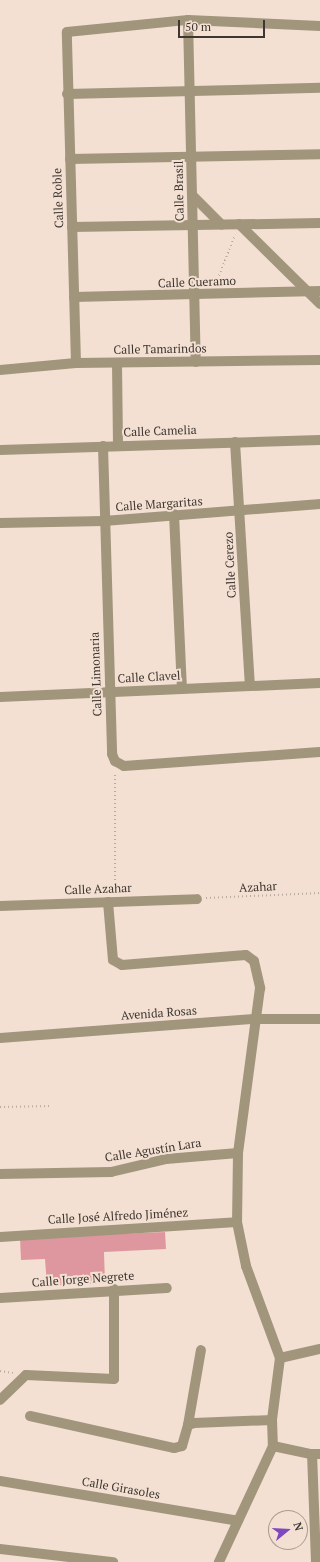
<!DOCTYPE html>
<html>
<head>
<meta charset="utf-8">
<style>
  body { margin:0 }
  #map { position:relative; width:320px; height:1562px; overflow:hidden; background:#f3e0d2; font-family:"PT Serif",serif }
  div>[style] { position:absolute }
  .forest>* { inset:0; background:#de979e }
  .path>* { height:2px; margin-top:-1px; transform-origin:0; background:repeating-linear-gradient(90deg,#baaba0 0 1px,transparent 0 4px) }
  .minor>* { height:10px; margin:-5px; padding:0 5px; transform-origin:5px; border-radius:5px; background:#a1957c }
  span { translate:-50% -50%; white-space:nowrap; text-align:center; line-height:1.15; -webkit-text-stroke:4px #f3e0d2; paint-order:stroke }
  .street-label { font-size:12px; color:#3e3731 }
  .north { position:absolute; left:268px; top:1510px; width:40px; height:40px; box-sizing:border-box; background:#f3e0d2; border:1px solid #ab9c92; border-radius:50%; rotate:72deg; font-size:11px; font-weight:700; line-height:16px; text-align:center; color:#3e3731 }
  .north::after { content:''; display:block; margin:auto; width:14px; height:18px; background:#8048bf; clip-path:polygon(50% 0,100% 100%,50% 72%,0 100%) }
  .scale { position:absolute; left:178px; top:20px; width:87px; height:18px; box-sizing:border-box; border:2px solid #3e3731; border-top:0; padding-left:5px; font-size:12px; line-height:14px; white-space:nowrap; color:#3e3731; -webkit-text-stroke:3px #f3e0d2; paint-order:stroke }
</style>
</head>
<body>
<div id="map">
  <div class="forest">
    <div style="clip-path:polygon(165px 1232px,166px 1249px,104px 1252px,105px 1283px,47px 1286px,45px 1259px,21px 1260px,20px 1238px)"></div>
  </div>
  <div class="path">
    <div style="left:216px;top:283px;width:52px;rotate:-68.4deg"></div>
    <div style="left:115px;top:892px;width:120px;rotate:-90deg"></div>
    <div style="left:206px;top:898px;width:114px;rotate:-2.5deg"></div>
    <div style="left:0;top:1107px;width:52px;rotate:-1.1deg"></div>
    <div style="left:0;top:1371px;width:13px;rotate:9deg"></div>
  </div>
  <div class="minor">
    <div style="left:188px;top:20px;width:342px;rotate:88.7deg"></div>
    <div style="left:67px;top:94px;width:253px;rotate:-1.4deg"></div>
    <div style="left:70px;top:159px;width:250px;rotate:-1.1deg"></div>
    <div style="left:192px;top:195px;width:42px;rotate:45deg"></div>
    <div style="left:239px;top:224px;width:114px;rotate:44.6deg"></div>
    <div style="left:72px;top:227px;width:248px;rotate:-0.9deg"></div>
    <div style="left:74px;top:297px;width:246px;rotate:-1.4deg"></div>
    <div style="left:76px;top:363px;width:331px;rotate:-91.6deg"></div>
    <div style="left:67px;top:32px;width:122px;rotate:-5.7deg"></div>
    <div style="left:188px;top:20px;width:132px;rotate:2.6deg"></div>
    <div style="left:117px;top:363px;width:82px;rotate:89.3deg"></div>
    <div style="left:0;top:370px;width:76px;rotate:-5.3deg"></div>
    <div style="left:76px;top:363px;width:244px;rotate:-0.7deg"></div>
    <div style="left:235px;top:442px;width:244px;rotate:86.5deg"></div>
    <div style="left:103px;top:446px;width:308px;rotate:88.3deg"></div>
    <div style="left:112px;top:754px;width:8px;rotate:67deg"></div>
    <div style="left:115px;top:761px;width:10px;rotate:29deg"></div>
    <div style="left:124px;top:766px;width:196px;rotate:-4.1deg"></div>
    <div style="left:0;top:450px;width:320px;rotate:-1.8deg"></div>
    <div style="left:174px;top:514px;width:175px;rotate:87.4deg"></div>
    <div style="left:0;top:523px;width:104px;rotate:-1.1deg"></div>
    <div style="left:104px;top:521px;width:217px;rotate:-4.5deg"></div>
    <div style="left:0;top:697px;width:320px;rotate:-2.5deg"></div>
    <div style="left:108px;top:902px;width:58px;rotate:85.1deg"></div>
    <div style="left:113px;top:960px;width:10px;rotate:29deg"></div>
    <div style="left:122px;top:965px;width:124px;rotate:-4.6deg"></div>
    <div style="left:246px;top:955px;width:10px;rotate:37deg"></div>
    <div style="left:254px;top:961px;width:28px;rotate:77deg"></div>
    <div style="left:260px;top:988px;width:166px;rotate:97.6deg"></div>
    <div style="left:238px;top:1153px;width:69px;rotate:90.8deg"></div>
    <div style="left:237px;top:1222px;width:45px;rotate:78.4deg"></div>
    <div style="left:246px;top:1266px;width:98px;rotate:69.7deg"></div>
    <div style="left:280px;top:1358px;width:63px;rotate:97.4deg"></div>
    <div style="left:272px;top:1420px;width:26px;rotate:88deg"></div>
    <div style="left:273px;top:1446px;width:128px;rotate:115deg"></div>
    <div style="left:0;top:906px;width:197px;rotate:-2deg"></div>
    <div style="left:0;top:1038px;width:255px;rotate:-4.3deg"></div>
    <div style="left:254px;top:1019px;width:66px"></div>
    <div style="left:0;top:1174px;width:111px;rotate:-1deg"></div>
    <div style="left:111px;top:1172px;width:57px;rotate:-13.3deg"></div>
    <div style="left:166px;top:1159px;width:72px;rotate:-4.8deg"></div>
    <div style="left:0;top:1237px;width:237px;rotate:-3.6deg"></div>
    <div style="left:0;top:1298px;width:167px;rotate:-3.4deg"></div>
    <div style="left:280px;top:1358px;width:41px;rotate:-12.7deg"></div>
    <div style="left:0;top:1400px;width:36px;rotate:-44deg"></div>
    <div style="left:26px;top:1375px;width:88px;rotate:2.6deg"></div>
    <div style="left:114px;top:1379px;width:90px;rotate:-90deg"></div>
    <div style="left:30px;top:1416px;width:148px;rotate:12.5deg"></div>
    <div style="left:174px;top:1448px;width:8px;rotate:-14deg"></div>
    <div style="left:182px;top:1446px;width:22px;rotate:-74deg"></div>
    <div style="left:188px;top:1425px;width:6px;rotate:-18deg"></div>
    <div style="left:194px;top:1423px;width:78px;rotate:-2.2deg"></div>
    <div style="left:188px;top:1425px;width:76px;rotate:-80.2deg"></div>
    <div style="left:273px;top:1446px;width:40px;rotate:12deg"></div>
    <div style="left:0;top:1481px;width:241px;rotate:9.5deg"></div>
    <div style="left:0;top:1549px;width:114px;rotate:6.6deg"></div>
    <div style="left:316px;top:1562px;width:108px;rotate:-92.1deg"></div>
    <div style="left:312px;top:1454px;width:8px"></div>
  </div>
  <div class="street-label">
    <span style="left:179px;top:191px;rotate:-91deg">Calle Brasil</span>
    <span style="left:58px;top:198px;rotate:-92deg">Calle Roble</span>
    <span style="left:197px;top:282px;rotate:-2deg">Calle Cueramo</span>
    <span style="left:160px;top:349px;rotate:-1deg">Calle Tamarindos</span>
    <span style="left:160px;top:431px;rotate:-2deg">Calle Camelia</span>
    <span style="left:159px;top:504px;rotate:-4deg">Calle Margaritas</span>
    <span style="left:230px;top:565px;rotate:-93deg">Calle Cerezo</span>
    <span style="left:96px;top:674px;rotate:-92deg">Calle Limonaria</span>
    <span style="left:149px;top:677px;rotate:-3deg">Calle Clavel</span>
    <span style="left:258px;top:887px;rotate:-3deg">Azahar</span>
    <span style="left:98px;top:889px;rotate:-2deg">Calle Azahar</span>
    <span style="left:159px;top:1013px;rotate:-4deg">Avenida Rosas</span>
    <span style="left:153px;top:1150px;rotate:-9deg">Calle Agustín Lara</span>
    <span style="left:118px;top:1216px;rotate:-3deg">Calle José Alfredo Jiménez</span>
    <span style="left:83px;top:1279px;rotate:-4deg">Calle Jorge Negrete</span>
    <span style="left:121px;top:1488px;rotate:10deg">Calle Girasoles</span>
  </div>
  <div class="north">N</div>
  <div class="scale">50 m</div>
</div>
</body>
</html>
